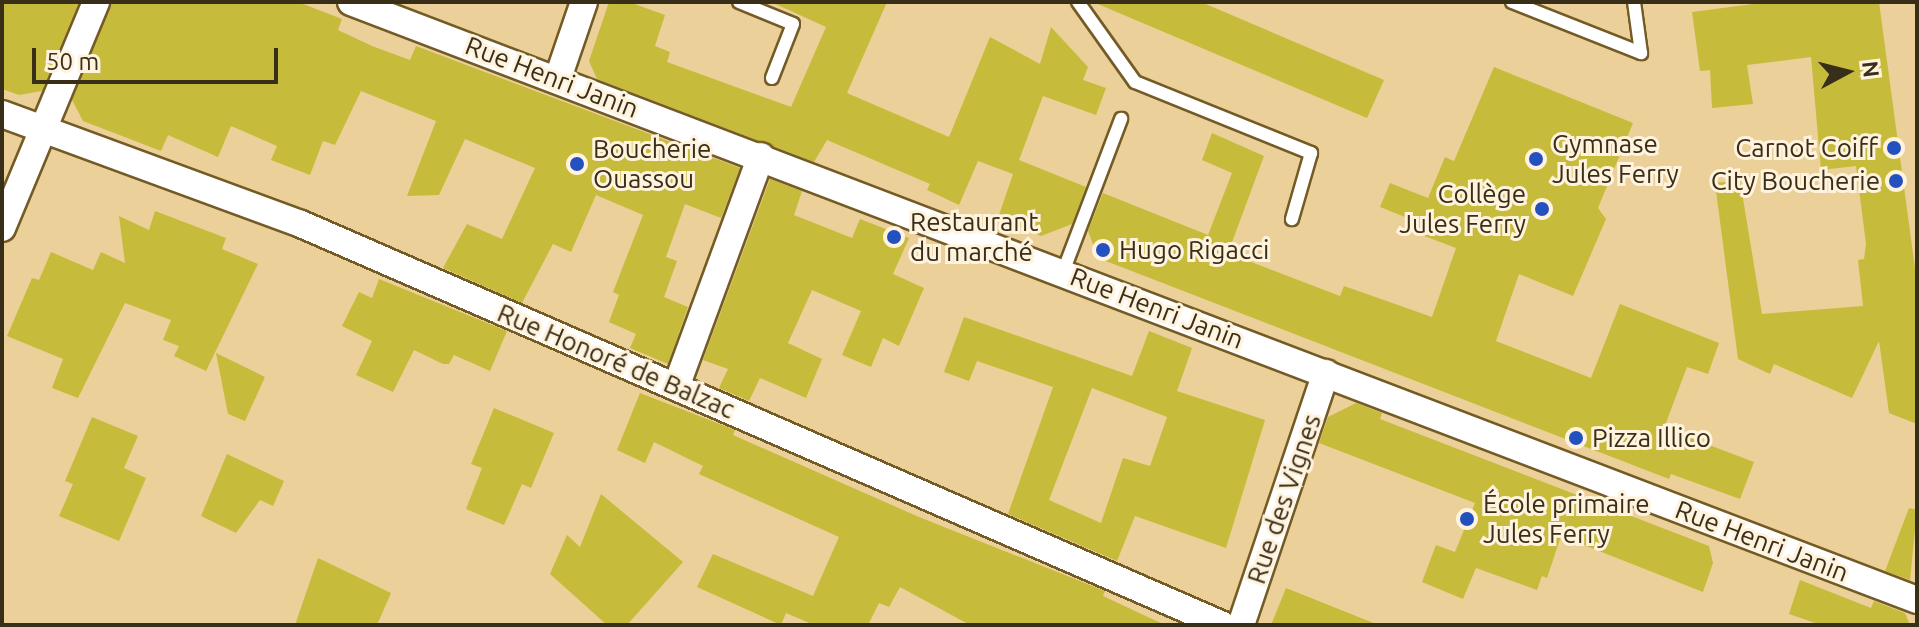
<!DOCTYPE html>
<html>
<head>
<meta charset="utf-8">
<style>
  body { margin:0 }
  #map { position:relative; width:1919px; height:627px; overflow:hidden; background:#ecd099; font-family:Ubuntu,sans-serif }
  div>[style] { position:absolute }
  .building>* { inset:0; background:#c7bb3b }
  .roads { filter:drop-shadow(2px 0 #745b26) drop-shadow(-2px 0 #745b26) drop-shadow(0 2px #745b26) drop-shadow(0 -2px #745b26) }
  .lane>* { height:12px; margin:-6px; padding:0 6px; transform-origin:6px; border-radius:6px; background:#fff }
  .street>* { height:26px; margin:-13px; padding:0 13px; transform-origin:13px; border-radius:13px; background:#fff }
  .dots>* { width:22px; height:22px; translate:-50% -50%; box-sizing:border-box; border:4px solid #fff3de; border-radius:50% }
  span { translate:-50% -50%; white-space:nowrap; text-align:center; line-height:1.15; -webkit-text-stroke:6px #fff3de; paint-order:stroke }
  .street-label { font-size:26px; color:#392e18 }
  .poi-label { font-size:26px; color:#392e18 }
  .left { translate:0 -50%; text-align:left }
  .right { translate:-100% -50%; text-align:right }
  .frame { position:absolute; inset:0; border:4px solid #392e18; pointer-events:none }
  .north { position:absolute; left:1807px; top:32px; width:80px; height:80px; -webkit-text-stroke:6px #fff3de; paint-order:stroke; rotate:83deg; font-size:22px; font-weight:700; line-height:32px; text-align:center; color:#392e18 }
  .north::after { content:''; display:block; margin:auto; width:28px; height:36px; background:#392e18; clip-path:polygon(50% 0,100% 100%,50% 72%,0 100%) }
  .scale { position:absolute; left:32px; top:48px; width:246px; height:36px; box-sizing:border-box; border:4px solid #392e18; border-top:0; padding-left:10px; font-size:24px; line-height:28px; white-space:nowrap; color:#392e18; -webkit-text-stroke:6px #fff3de; paint-order:stroke }
</style>
</head>
<body>
<div id="map">
  <div class="building">
    <div style="clip-path:polygon(2px 2px,79px 2px,42px 91px,19px 95px,2px 89px)"></div>
    <div style="clip-path:polygon(112px 2px,298px 2px,342px 19px,338px 30px,372px 46px,410px 60px,416px 46px,740px 168px,721px 218px,685px 204px,666px 257px,677px 261px,664px 297px,688px 307px,668px 364px,630px 348px,636px 334px,609px 322px,619px 295px,613px 292px,643px 215px,596px 195px,571px 252px,553px 244px,522px 303px,443px 268px,467px 224px,502px 239px,535px 168px,465px 139px,439px 195px,407px 196px,436px 121px,361px 91px,335px 145px,323px 141px,310px 175px,271px 160px,277px 146px,231px 126px,218px 157px,168px 135px,161px 151px,83px 121px,72px 100px)"></div>
    <div style="clip-path:polygon(609px 2px,629px 2px,665px 15px,655px 46px,670px 52px,667px 62px,791px 107px,826px 27px,771px 2px,887px 2px,847px 93px,949px 137px,990px 37px,1040px 64px,1051px 27px,1088px 67px,1083px 80px,1106px 88px,1096px 115px,1043px 96px,1019px 160px,1086px 187px,1072px 224px,1041px 236px,998px 218px,1013px 174px,978px 161px,959px 205px,927px 190px,930px 184px,827px 140px,814px 162px,597px 79px,589px 61px)"></div>
    <div style="clip-path:polygon(1093px 2px,1201px 2px,1384px 80px,1367px 118px)"></div>
    <div style="clip-path:polygon(1769px 2px,1879px 2px,1917px 283px,1917px 424px,1889px 413px,1879px 341px,1852px 398px,1774px 364px,1770px 374px,1738px 359px,1715px 183px,1740px 180px,1762px 314px,1863px 306px,1858px 260px,1864px 259px,1866px 244px,1856px 166px,1821px 170px,1811px 57px,1747px 65px,1753px 104px,1712px 108px,1710px 70px,1700px 71px,1692px 12px)"></div>
    <div style="clip-path:polygon(1494px 67px,1633px 123px,1598px 208px,1606px 219px,1573px 296px,1519px 274px,1496px 341px,1591px 378px,1620px 304px,1719px 343px,1708px 374px,1687px 367px,1664px 428px,1754px 462px,1740px 499px,1671px 474px,1669px 479px,1098px 258px,1088px 231px,1103px 193px,1208px 235px,1232px 173px,1202px 160px,1212px 133px,1264px 156px,1228px 253px,1340px 296px,1344px 286px,1432px 317px,1456px 248px,1411px 231px,1415px 221px,1380px 207px,1390px 183px,1428px 198px,1445px 157px,1454px 161px)"></div>
    <div style="clip-path:polygon(770px 179px,802px 191px,794px 215px,852px 238px,860px 219px,909px 238px,893px 274px,924px 288px,899px 346px,883px 338px,871px 367px,842px 355px,861px 311px,812px 290px,788px 343px,822px 359px,806px 398px,760px 378px,749px 401px,719px 388px,728px 369px,703px 360px)"></div>
    <div style="clip-path:polygon(155px 211px,226px 238px,222px 249px,258px 264px,206px 371px,174px 356px,179px 346px,163px 340px,171px 320px,125px 303px,78px 398px,52px 388px,63px 359px,7px 336px,32px 278px,39px 280px,51px 252px,93px 270px,101px 252px,125px 263px,119px 216px,149px 230px)"></div>
    <div style="clip-path:polygon(379px 279px,507px 331px,490px 371px,454px 355px,449px 364px,443px 364px,414px 350px,393px 392px,356px 375px,372px 341px,342px 326px,359px 292px,372px 298px)"></div>
    <div style="clip-path:polygon(evenodd,964px 317px,1132px 376px,1149px 331px,1192px 348px,1177px 391px,1265px 420px,1226px 548px,1135px 516px,1117px 561px,1008px 514px,1053px 387px,977px 361px,969px 381px,944px 372px,964px 317px,1092px 388px,1167px 417px,1150px 466px,1123px 458px,1101px 523px,1049px 500px,1092px 388px)"></div>
    <div style="clip-path:polygon(216px 353px,265px 377px,245px 421px,228px 414px)"></div>
    <div style="clip-path:polygon(640px 393px,735px 430px,733px 435px,742px 439px,919px 517px,1105px 591px,1103px 596px,1165px 625px,970px 625px,900px 587px,889px 607px,879px 603px,868px 625px,814px 625px,786px 613px,781px 625px,697px 587px,713px 554px,813px 596px,839px 537px,699px 474px,703px 466px,654px 442px,645px 463px,617px 450px)"></div>
    <div style="clip-path:polygon(1356px 403px,1382px 413px,1380px 419px,1709px 546px,1713px 563px,1703px 592px,1561px 536px,1547px 578px,1542px 576px,1537px 590px,1476px 568px,1463px 599px,1422px 582px,1436px 545px,1455px 552px,1475px 503px,1319px 443px,1328px 417px)"></div>
    <div style="clip-path:polygon(494px 408px,554px 433px,531px 488px,522px 484px,504px 525px,466px 509px,482px 468px,471px 464px)"></div>
    <div style="clip-path:polygon(92px 417px,138px 436px,124px 468px,146px 478px,119px 541px,59px 516px,73px 484px,65px 481px)"></div>
    <div style="clip-path:polygon(227px 454px,284px 481px,273px 506px,260px 500px,236px 533px,201px 516px)"></div>
    <div style="clip-path:polygon(601px 494px,683px 562px,627px 625px,607px 625px,550px 574px,567px 535px,580px 547px)"></div>
    <div style="clip-path:polygon(1909px 508px,1917px 510px,1910px 580px,1885px 571px)"></div>
    <div style="clip-path:polygon(318px 558px,391px 593px,377px 625px,295px 625px)"></div>
    <div style="clip-path:polygon(1800px 580px,1871px 608px,1874px 601px,1905px 613px,1910px 625px,1821px 625px,1789px 614px)"></div>
    <div style="clip-path:polygon(1286px 588px,1376px 624px,1376px 625px,1271px 625px)"></div>
  </div>
  <div class="roads">
    <div class="lane">
      <div style="left:739px;top:2px;width:58px;rotate:22.2deg"></div>
      <div style="left:793px;top:24px;width:58px;rotate:111.3deg"></div>
      <div style="left:1078px;top:2px;width:98px;rotate:54.5deg"></div>
      <div style="left:1135px;top:82px;width:190px;rotate:22deg"></div>
      <div style="left:1311px;top:153px;width:69px;rotate:106.1deg"></div>
      <div style="left:1512px;top:2px;width:139px;rotate:21.6deg"></div>
      <div style="left:1641px;top:53px;width:51px;rotate:-97.8deg"></div>
      <div style="left:1063px;top:272px;width:164px;rotate:-69.2deg"></div>
    </div>
    <div class="street">
      <div style="left:351px;top:2px;width:1676px;rotate:20.9deg"></div>
      <div style="left:558px;top:78px;width:80px;rotate:-71.1deg"></div>
      <div style="left:2px;top:114px;width:319px;rotate:20.2deg"></div>
      <div style="left:301px;top:224px;width:1005px;rotate:23.51deg"></div>
      <div style="left:2px;top:228px;width:245px;rotate:-67.4deg"></div>
      <div style="left:676px;top:387px;width:246px;rotate:-69.8deg"></div>
      <div style="left:1241px;top:625px;width:266px;rotate:-71.4deg"></div>
    </div>
  </div>
  <div class="dots">
    <div style="left:1894px;top:148px;background:#2351bf"></div>
    <div style="left:1536px;top:159px;background:#2351bf"></div>
    <div style="left:577px;top:164px;background:#2351bf"></div>
    <div style="left:1896px;top:181px;background:#2351bf"></div>
    <div style="left:1542px;top:209px;background:#2351bf"></div>
    <div style="left:894px;top:237px;background:#2351bf"></div>
    <div style="left:1103px;top:250px;background:#2351bf"></div>
    <div style="left:1576px;top:438px;background:#2351bf"></div>
    <div style="left:1467px;top:519px;background:#2351bf"></div>
  </div>
  <div class="street-label">
    <span style="left:552px;top:77px;rotate:21deg">Rue Henri Janin</span>
    <span style="left:1157px;top:308px;rotate:21deg">Rue Henri Janin</span>
    <span style="left:616px;top:361px;rotate:23deg">Rue Honoré de Balzac</span>
    <span style="left:1284px;top:499px;rotate:-71deg">Rue des Vignes</span>
    <span style="left:1762px;top:541px;rotate:21deg">Rue Henri Janin</span>
  </div>
  <div class="poi-label">
    <span class="left" style="left:1552px;top:159px">Gymnase<br>Jules Ferry</span>
    <span class="right" style="left:1878px;top:148px">Carnot Coiff</span>
    <span class="left" style="left:593px;top:164px">Boucherie<br>Ouassou</span>
    <span class="right" style="left:1880px;top:181px">City Boucherie</span>
    <span class="right" style="left:1526px;top:209px">Collège<br>Jules Ferry</span>
    <span class="left" style="left:910px;top:237px">Restaurant<br>du marché</span>
    <span class="left" style="left:1119px;top:250px">Hugo Rigacci</span>
    <span class="left" style="left:1592px;top:438px">Pizza Illico</span>
    <span class="left" style="left:1483px;top:519px">École primaire<br>Jules Ferry</span>
  </div>
  <div class="frame"></div>
  <div class="north">N</div>
  <div class="scale">50 m</div>
</div>
</body>
</html>
